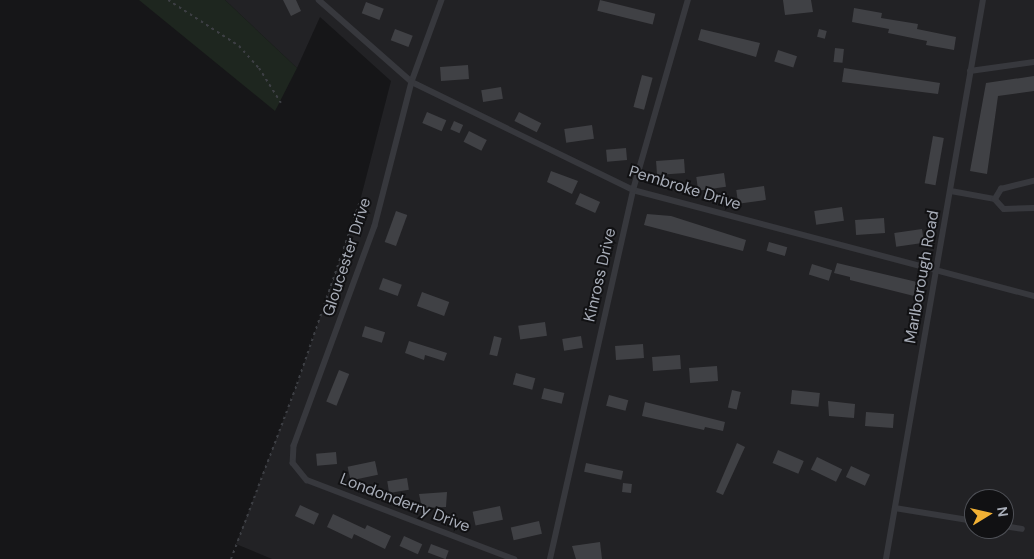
<!DOCTYPE html>
<html>
<head>
<meta charset="utf-8">
<style>
  body { margin:0 }
  #map { position:relative; width:1034px; height:559px; overflow:hidden; background:#161618; font-family:"DM Sans",sans-serif }
  div>[style] { position:absolute }
  .built>* { inset:0; background:#222225 }
  .green>* { inset:0; background:#1e261f }
  .building>* { inset:0; background:#404145; transform-origin:0 0 }
  .path>* { height:2px; margin-top:-1px; transform-origin:0; background:repeating-linear-gradient(90deg,#3d3f44 0 2.5px,transparent 0 6.5px) }
  .lane>* { height:5.5px; margin:-2.75px; padding:0 2.75px; transform-origin:2.75px; border-radius:2.75px; background:#37383d }
  span { translate:-50% -50%; white-space:nowrap; text-align:center; line-height:1.15; -webkit-text-stroke:4px #111113; paint-order:stroke }
  .street-label { font-size:16px; color:#a8adb8 }
  .north { position:absolute; left:964px; top:489px; width:50px; height:50px; box-sizing:border-box; background:#111113; border:1px solid #4d4f55; border-radius:50%; rotate:81deg; font-size:14px; font-weight:700; line-height:20px; text-align:center; color:#a8adb8 }
  .north::after { content:''; display:block; margin:auto; width:18px; height:22px; background:#f2b134; clip-path:polygon(50% 0,100% 100%,50% 72%,0 100%) }
</style>
</head>
<body>
<div id="map">
  <div class="built">
    <div style="clip-path:polygon(evenodd,225px 0,1034px 0,1034px 559px,272px 559px,236px 544px,297px 384px,360px 201px,391px 81px,320px 17px,297px 68px,225px 0,974px 499px,1004px 499px,1004px 529px,974px 529px,974px 499px)"></div>
  </div>
  <div class="green">
    <div style="clip-path:polygon(139px 0,225px 0,297px 68px,275px 111px)"></div>
  </div>
  <div class="building">
    <div style="clip-path:polygon(283px 0,296px 0,301px 11px,291px 16px)"></div>
    <div style="left:600px;top:0;width:57px;height:11px;rotate:14deg"></div>
    <div style="clip-path:polygon(783px 0,811px 0,813px 12px,785px 15px)"></div>
    <div style="left:366px;top:2px;width:19px;height:12px;rotate:21deg"></div>
    <div style="clip-path:polygon(854px 8px,882px 13px,881px 18px,918px 24px,917px 29px,956px 37px,954px 50px,926px 45px,927px 41px,888px 33px,889px 29px,852px 22px)"></div>
    <div style="left:395px;top:29px;width:19px;height:12px;rotate:21deg"></div>
    <div style="clip-path:polygon(701px 29px,760px 43px,756px 57px,698px 40px)"></div>
    <div style="left:819px;top:29px;width:8px;height:8px;rotate:14deg"></div>
    <div style="left:835px;top:48px;width:9px;height:14px;rotate:6deg"></div>
    <div style="left:778px;top:50px;width:20px;height:12px;rotate:18deg"></div>
    <div style="left:468px;top:65px;width:14px;height:28px;rotate:86deg"></div>
    <div style="clip-path:polygon(844px 68px,940px 83px,938px 94px,842px 82px)"></div>
    <div style="left:642px;top:75px;width:11px;height:33px;rotate:15deg"></div>
    <div style="clip-path:polygon(1034px 76px,1034px 91px,998px 96px,987px 174px,970px 171px,986px 83px)"></div>
    <div style="left:501px;top:87px;width:12px;height:20px;rotate:81deg"></div>
    <div style="left:427px;top:112px;width:21px;height:12px;rotate:23deg"></div>
    <div style="left:519px;top:112px;width:25px;height:10px;rotate:27deg"></div>
    <div style="left:454px;top:121px;width:10px;height:9px;rotate:24deg"></div>
    <div style="left:592px;top:125px;width:14px;height:28px;rotate:82deg"></div>
    <div style="left:469px;top:131px;width:20px;height:12px;rotate:27deg"></div>
    <div style="left:933px;top:136px;width:11px;height:48px;rotate:10deg"></div>
    <div style="left:626px;top:148px;width:12px;height:20px;rotate:85deg"></div>
    <div style="left:684px;top:159px;width:14px;height:28px;rotate:86deg"></div>
    <div style="clip-path:polygon(551px 171px,578px 181px,572px 194px,547px 182px)"></div>
    <div style="left:724px;top:173px;width:14px;height:28px;rotate:82deg"></div>
    <div style="left:764px;top:186px;width:14px;height:28px;rotate:82deg"></div>
    <div style="left:580px;top:193px;width:22px;height:12px;rotate:24deg"></div>
    <div style="left:842px;top:207px;width:14px;height:28px;rotate:82deg"></div>
    <div style="left:396px;top:211px;width:12px;height:33px;rotate:20deg"></div>
    <div style="clip-path:polygon(647px 214px,671px 216px,746px 240px,743px 251px,644px 225px)"></div>
    <div style="left:884px;top:218px;width:15px;height:29px;rotate:86deg"></div>
    <div style="left:922px;top:229px;width:14px;height:28px;rotate:82deg"></div>
    <div style="left:769px;top:242px;width:19px;height:9px;rotate:16deg"></div>
    <div style="clip-path:polygon(837px 263px,917px 282px,914px 296px,850px 280px,850px 277px,834px 273px)"></div>
    <div style="left:812px;top:264px;width:21px;height:11px;rotate:17deg"></div>
    <div style="left:383px;top:278px;width:20px;height:12px;rotate:20deg"></div>
    <div style="left:422px;top:292px;width:29px;height:15px;rotate:20deg"></div>
    <div style="left:545px;top:322px;width:14px;height:27px;rotate:82deg"></div>
    <div style="left:365px;top:326px;width:21px;height:11px;rotate:17deg"></div>
    <div style="left:494px;top:336px;width:8px;height:19px;rotate:14deg"></div>
    <div style="left:581px;top:336px;width:12px;height:19px;rotate:81deg"></div>
    <div style="clip-path:polygon(409px 341px,447px 353px,444px 361px,425px 355px,424px 360px,405px 353px)"></div>
    <div style="left:643px;top:344px;width:14px;height:28px;rotate:86deg"></div>
    <div style="left:680px;top:355px;width:14px;height:28px;rotate:86deg"></div>
    <div style="left:717px;top:366px;width:15px;height:28px;rotate:86deg"></div>
    <div style="left:339px;top:370px;width:11px;height:34px;rotate:22deg"></div>
    <div style="left:516px;top:373px;width:20px;height:12px;rotate:15deg"></div>
    <div style="left:544px;top:388px;width:21px;height:11px;rotate:14deg"></div>
    <div style="left:732px;top:390px;width:9px;height:18px;rotate:13deg"></div>
    <div style="left:792px;top:390px;width:28px;height:14px;rotate:6deg"></div>
    <div style="left:609px;top:395px;width:20px;height:11px;rotate:15deg"></div>
    <div style="clip-path:polygon(828px 401px,855px 404px,854px 418px,829px 416px)"></div>
    <div style="clip-path:polygon(645px 402px,725px 422px,723px 431px,705px 427px,704px 430px,642px 416px)"></div>
    <div style="left:866px;top:412px;width:28px;height:14px;rotate:4deg"></div>
    <div style="clip-path:polygon(737px 443px,745px 447px,723px 495px,716px 492px)"></div>
    <div style="left:778px;top:450px;width:28px;height:14px;rotate:23deg"></div>
    <div style="left:336px;top:452px;width:12px;height:20px;rotate:85deg"></div>
    <div style="left:817px;top:457px;width:28px;height:14px;rotate:26deg"></div>
    <div style="left:375px;top:461px;width:14px;height:28px;rotate:78deg"></div>
    <div style="left:586px;top:463px;width:38px;height:9px;rotate:12deg"></div>
    <div style="left:851px;top:466px;width:21px;height:12px;rotate:25deg"></div>
    <div style="left:407px;top:478px;width:12px;height:20px;rotate:81deg"></div>
    <div style="left:623px;top:483px;width:9px;height:9px;rotate:6deg"></div>
    <div style="clip-path:polygon(447px 492px,446px 507px,422px 508px,419px 494px)"></div>
    <div style="left:300px;top:505px;width:21px;height:12px;rotate:25deg"></div>
    <div style="left:500px;top:506px;width:14px;height:28px;rotate:78deg"></div>
    <div style="clip-path:polygon(333px 514px,365px 529px,367px 525px,391px 536px,385px 549px,354px 534px,352px 539px,327px 527px)"></div>
    <div style="left:539px;top:521px;width:13px;height:29px;rotate:77deg"></div>
    <div style="left:404px;top:536px;width:20px;height:11px;rotate:24deg"></div>
    <div style="clip-path:polygon(600px 542px,602px 559px,576px 559px,572px 546px)"></div>
    <div style="left:431px;top:544px;width:19px;height:9px;rotate:21deg"></div>
  </div>
  <div class="path">
    <div style="left:168px;top:0;width:85px;rotate:32.9deg"></div>
    <div style="left:239px;top:46px;width:30px;rotate:48deg"></div>
    <div style="left:259px;top:68px;width:41px;rotate:57.8deg"></div>
    <div style="left:231px;top:559px;width:187px;rotate:-69.3deg"></div>
    <div style="left:297px;top:384px;width:194px;rotate:-71deg"></div>
  </div>
  <div class="lane">
    <div style="left:319px;top:0;width:124px;rotate:41.4deg"></div>
    <div style="left:412px;top:82px;width:246px;rotate:26deg"></div>
    <div style="left:633px;top:190px;width:415px;rotate:14.8deg"></div>
    <div style="left:442px;top:0;width:87px;rotate:110.1deg"></div>
    <div style="left:412px;top:82px;width:149px;rotate:104.4deg"></div>
    <div style="left:375px;top:226px;width:234px;rotate:110.2deg"></div>
    <div style="left:294px;top:446px;width:17px;rotate:93deg"></div>
    <div style="left:293px;top:463px;width:22px;rotate:51deg"></div>
    <div style="left:307px;top:480px;width:222px;rotate:20.9deg"></div>
    <div style="left:970px;top:71px;width:65px;rotate:-8deg"></div>
    <div style="left:951px;top:191px;width:45px;rotate:10.3deg"></div>
    <div style="left:995px;top:199px;width:13px;rotate:48deg"></div>
    <div style="left:1004px;top:209px;width:30px;rotate:-2deg"></div>
    <div style="left:995px;top:199px;width:12px;rotate:-59deg"></div>
    <div style="left:1001px;top:189px;width:34px;rotate:-14deg"></div>
    <div style="left:895px;top:508px;width:80px;rotate:9.3deg"></div>
    <div style="left:1004px;top:526px;width:18px;rotate:9deg"></div>
    <div style="left:550px;top:559px;width:378px;rotate:-77.3deg"></div>
    <div style="left:633px;top:190px;width:198px;rotate:-73.9deg"></div>
    <div style="left:886px;top:559px;width:567px;rotate:-80.16deg"></div>
  </div>
  <div class="street-label">
    <span style="left:685px;top:188px;rotate:17deg">Pembroke Drive</span>
    <span style="left:347px;top:257px;rotate:-72deg">Gloucester Drive</span>
    <span style="left:600px;top:275px;rotate:-77deg">Kinross Drive</span>
    <span style="left:922px;top:277px;rotate:-80deg">Marlborough Road</span>
    <span style="left:405px;top:503px;rotate:21deg">Londonderry Drive</span>
  </div>
  <div class="north">N</div>
</div>
</body>
</html>
